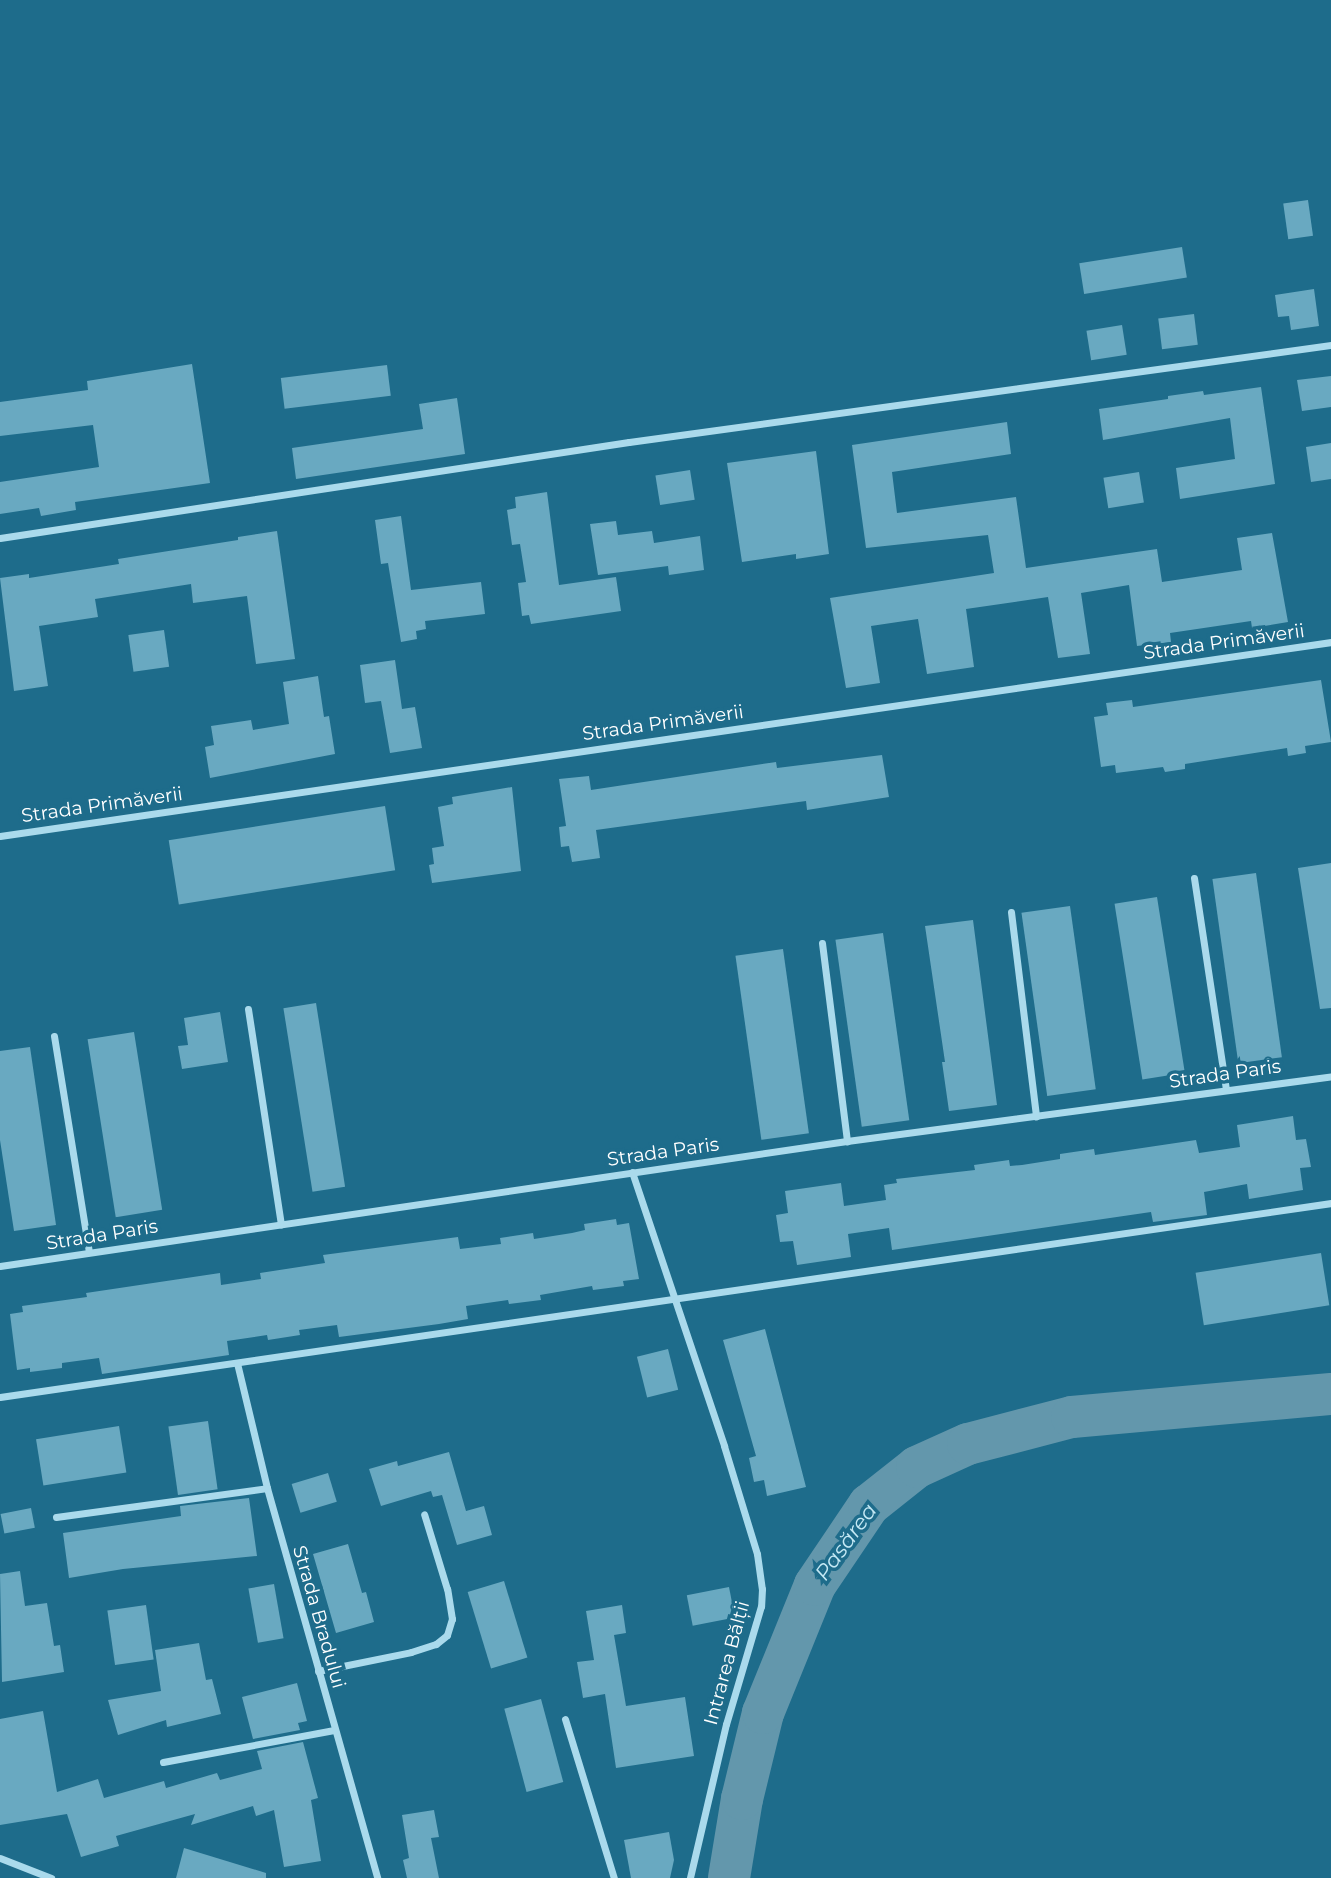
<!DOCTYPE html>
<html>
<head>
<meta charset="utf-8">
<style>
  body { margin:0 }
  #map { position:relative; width:1331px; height:1878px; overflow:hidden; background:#1e6c8b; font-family:Montserrat,sans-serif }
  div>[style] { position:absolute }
  .river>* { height:42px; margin:-21px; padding:0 21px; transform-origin:21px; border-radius:21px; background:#6397ac }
  .building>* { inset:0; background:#69a9c1; transform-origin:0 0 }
  .minor>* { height:7px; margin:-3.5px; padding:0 3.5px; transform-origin:3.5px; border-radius:3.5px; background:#aadaec }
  span { translate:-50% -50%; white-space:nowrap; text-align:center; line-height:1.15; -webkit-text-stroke:7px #1e6c8b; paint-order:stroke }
  .street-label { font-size:19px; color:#fff }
  .water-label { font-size:21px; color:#c5e9f5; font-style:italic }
</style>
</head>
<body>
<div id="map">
  <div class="river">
    <div style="left:729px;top:1878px;width:80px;rotate:-80.7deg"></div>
    <div style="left:742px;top:1799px;width:89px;rotate:-76.3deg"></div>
    <div style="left:763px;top:1713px;width:138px;rotate:-67.9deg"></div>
    <div style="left:815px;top:1585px;width:97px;rotate:-56deg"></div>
    <div style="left:869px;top:1505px;width:61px;rotate:-38.4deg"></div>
    <div style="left:917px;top:1467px;width:56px;rotate:-24.3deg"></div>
    <div style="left:968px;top:1444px;width:107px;rotate:-14.6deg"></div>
    <div style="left:1072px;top:1417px;width:260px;rotate:-5.1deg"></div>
  </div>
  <div class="building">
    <div style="left:1308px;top:200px;width:36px;height:25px;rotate:82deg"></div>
    <div style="left:1182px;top:247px;width:31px;height:104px;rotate:81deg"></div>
    <div style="clip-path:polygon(1314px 289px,1319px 326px,1291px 330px,1289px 316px,1278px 317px,1275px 295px)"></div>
    <div style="left:1194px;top:314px;width:31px;height:36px;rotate:83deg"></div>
    <div style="left:1122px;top:325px;width:30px;height:36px;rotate:81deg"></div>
    <div style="clip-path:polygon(192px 364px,210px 483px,75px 502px,76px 510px,41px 516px,39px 508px,0 514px,0 482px,99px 467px,93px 425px,0 436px,0 402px,88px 390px,87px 381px)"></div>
    <div style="left:387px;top:365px;width:31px;height:107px;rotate:83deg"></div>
    <div style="clip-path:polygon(1331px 376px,1331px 407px,1302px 411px,1297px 380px)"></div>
    <div style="clip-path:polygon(1261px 387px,1275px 484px,1180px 499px,1176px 468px,1235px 459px,1230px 418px,1103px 440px,1099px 409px,1168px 399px,1168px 396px,1203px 391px,1204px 395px)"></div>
    <div style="clip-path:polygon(457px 398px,465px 454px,296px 479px,292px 448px,423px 429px,419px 404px)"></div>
    <div style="clip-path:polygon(1007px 422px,1011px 454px,892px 472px,897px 513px,1016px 497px,1026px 568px,1157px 549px,1162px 582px,1242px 570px,1237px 538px,1272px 533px,1288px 622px,1252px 628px,1251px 621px,1170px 633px,1171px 642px,1137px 646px,1129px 585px,1081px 593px,1090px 654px,1058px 658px,1048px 597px,966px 609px,974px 667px,927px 674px,918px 619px,871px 626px,880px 683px,846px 688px,830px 598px,994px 573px,988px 535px,866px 548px,852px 445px)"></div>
    <div style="clip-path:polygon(1331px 443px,1331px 479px,1311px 482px,1306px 447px)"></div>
    <div style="clip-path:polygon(816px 451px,829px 554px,796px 559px,796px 554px,742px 562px,727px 463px)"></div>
    <div style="left:690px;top:470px;width:30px;height:35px;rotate:81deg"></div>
    <div style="left:1139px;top:472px;width:31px;height:36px;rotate:81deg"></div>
    <div style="clip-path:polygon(547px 492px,559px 585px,616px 577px,621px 611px,531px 624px,529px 615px,522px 616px,518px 583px,526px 582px,520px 544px,512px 545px,507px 510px,516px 508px,515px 497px)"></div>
    <div style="clip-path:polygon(401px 516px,411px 590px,481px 582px,485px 614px,425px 621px,426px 629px,416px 631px,417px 639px,401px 642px,388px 563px,381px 564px,375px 520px)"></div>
    <div style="clip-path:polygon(616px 521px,618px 535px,652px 531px,654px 543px,700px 536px,704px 570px,669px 575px,668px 566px,598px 575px,590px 524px)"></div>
    <div style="clip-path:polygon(277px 531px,295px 659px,256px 664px,247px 596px,193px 603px,191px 584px,95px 599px,98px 617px,39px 626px,48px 686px,14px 691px,0 578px,29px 574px,29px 578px,119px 564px,118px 559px,238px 540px,238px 537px)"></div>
    <div style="left:164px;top:630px;width:37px;height:36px;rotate:82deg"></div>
    <div style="clip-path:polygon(395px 660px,402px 709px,415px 707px,422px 748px,390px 753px,381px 701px,365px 703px,360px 665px)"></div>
    <div style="clip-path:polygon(318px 676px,324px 717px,329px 716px,335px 754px,210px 778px,205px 747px,214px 745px,211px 726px,251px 720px,253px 730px,289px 724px,283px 682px)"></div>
    <div style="clip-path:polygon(1321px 680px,1331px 742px,1305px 746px,1306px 753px,1288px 756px,1287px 748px,1185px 764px,1185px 769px,1165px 772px,1163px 767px,1116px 773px,1115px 765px,1101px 767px,1094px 717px,1108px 715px,1106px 703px,1132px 700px,1133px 707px)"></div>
    <div style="clip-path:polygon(882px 755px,889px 797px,807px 810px,806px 801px,596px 830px,600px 858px,572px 862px,569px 846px,561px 847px,559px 827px,566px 826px,559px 779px,589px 776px,591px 790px,776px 762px,777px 768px)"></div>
    <div style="clip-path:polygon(512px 787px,521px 871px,432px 883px,429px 865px,434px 864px,432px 848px,444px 846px,438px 807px,453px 804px,452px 797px)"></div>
    <div style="left:385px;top:806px;width:65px;height:219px;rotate:81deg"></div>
    <div style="clip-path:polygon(1331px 863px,1331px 1008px,1320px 1009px,1298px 868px)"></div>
    <div style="left:1256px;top:873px;width:186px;height:44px;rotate:82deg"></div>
    <div style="left:1157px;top:897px;width:178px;height:43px;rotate:81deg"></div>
    <div style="left:1070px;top:906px;width:185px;height:49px;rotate:82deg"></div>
    <div style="clip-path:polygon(973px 920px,997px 1105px,949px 1111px,942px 1062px,945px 1062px,925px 926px)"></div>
    <div style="left:883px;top:933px;width:189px;height:48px;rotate:82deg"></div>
    <div style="left:783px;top:949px;width:186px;height:48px;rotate:82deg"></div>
    <div style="left:316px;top:1003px;width:186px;height:33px;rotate:81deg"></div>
    <div style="clip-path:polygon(220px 1012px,228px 1062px,182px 1069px,178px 1046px,188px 1045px,184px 1018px)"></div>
    <div style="left:134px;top:1032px;width:180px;height:47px;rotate:81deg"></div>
    <div style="clip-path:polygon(30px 1047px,56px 1225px,14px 1231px,0 1140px,0 1051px)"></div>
    <div style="clip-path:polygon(1293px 1116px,1296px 1140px,1306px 1139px,1311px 1167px,1300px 1168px,1303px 1190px,1249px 1199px,1247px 1184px,1204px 1192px,1207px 1215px,1153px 1222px,1151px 1212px,892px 1250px,889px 1228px,848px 1234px,851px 1257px,797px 1265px,793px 1241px,780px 1242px,776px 1215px,788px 1213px,785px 1191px,841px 1183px,844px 1206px,886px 1200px,884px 1185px,897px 1183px,896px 1179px,975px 1170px,974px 1165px,1009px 1160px,1010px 1166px,1022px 1165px,1060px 1159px,1060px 1154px,1094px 1149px,1095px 1155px,1196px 1140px,1199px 1153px,1240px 1147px,1237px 1125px)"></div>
    <div style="clip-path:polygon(616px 1219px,617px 1225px,629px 1223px,639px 1279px,623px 1281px,624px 1286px,593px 1290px,592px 1286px,540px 1295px,541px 1300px,509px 1304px,508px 1300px,466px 1306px,468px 1319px,439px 1324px,339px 1337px,337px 1325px,299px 1330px,300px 1335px,268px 1340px,267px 1335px,227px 1341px,229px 1355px,102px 1374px,99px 1358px,62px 1363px,62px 1368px,30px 1372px,30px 1368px,17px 1370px,10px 1314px,23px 1312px,22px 1306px,87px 1297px,86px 1293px,220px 1273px,221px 1285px,261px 1279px,260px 1273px,325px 1263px,323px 1255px,458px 1237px,460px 1249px,501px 1244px,500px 1238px,533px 1233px,534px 1239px,572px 1233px,585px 1230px,584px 1224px)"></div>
    <div style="left:1321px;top:1253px;width:53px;height:127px;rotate:81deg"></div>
    <div style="clip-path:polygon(765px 1329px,806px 1487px,767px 1496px,764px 1480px,754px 1482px,749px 1458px,756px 1456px,723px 1340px)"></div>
    <div style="left:668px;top:1349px;width:42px;height:32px;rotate:76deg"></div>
    <div style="left:208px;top:1421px;width:69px;height:40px;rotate:82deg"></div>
    <div style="left:119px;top:1426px;width:47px;height:84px;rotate:81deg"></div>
    <div style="clip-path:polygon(449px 1452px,466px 1511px,484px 1506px,492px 1535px,457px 1545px,442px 1495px,433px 1497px,431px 1491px,381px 1506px,369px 1469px,397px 1461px,398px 1466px)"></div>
    <div style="left:328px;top:1473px;width:30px;height:38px;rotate:73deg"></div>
    <div style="clip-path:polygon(249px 1498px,257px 1556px,123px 1569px,69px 1578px,63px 1533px,181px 1516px,180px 1506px)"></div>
    <div style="left:31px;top:1508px;width:20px;height:31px;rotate:79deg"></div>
    <div style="clip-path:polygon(348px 1544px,362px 1593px,366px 1592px,374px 1622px,336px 1633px,313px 1554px)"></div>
    <div style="clip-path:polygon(20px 1571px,25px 1606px,47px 1603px,54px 1646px,60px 1645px,64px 1672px,2px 1682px,0 1574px)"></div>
    <div style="left:504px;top:1581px;width:80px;height:38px;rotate:73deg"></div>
    <div style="left:274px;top:1584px;width:55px;height:26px;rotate:80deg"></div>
    <div style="left:729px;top:1587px;width:31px;height:43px;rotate:79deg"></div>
    <div style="left:146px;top:1605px;width:55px;height:39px;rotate:82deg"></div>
    <div style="clip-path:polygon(622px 1605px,626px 1633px,614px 1635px,626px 1706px,685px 1697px,694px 1756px,616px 1768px,605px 1694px,583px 1698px,577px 1662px,594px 1660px,586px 1611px)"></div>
    <div style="clip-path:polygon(199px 1643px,206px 1680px,212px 1679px,221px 1714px,167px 1727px,166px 1720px,118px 1735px,108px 1700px,161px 1691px,155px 1650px)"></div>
    <div style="clip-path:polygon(297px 1683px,307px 1721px,298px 1723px,300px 1730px,253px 1739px,242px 1697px)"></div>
    <div style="left:541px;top:1699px;width:86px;height:38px;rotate:75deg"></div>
    <div style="clip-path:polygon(43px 1711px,57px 1792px,98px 1779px,104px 1798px,164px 1781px,166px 1788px,217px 1773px,220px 1780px,262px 1769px,257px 1751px,303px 1742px,318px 1798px,311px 1800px,321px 1861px,284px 1867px,274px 1810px,256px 1816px,253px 1806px,191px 1825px,195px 1814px,116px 1836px,119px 1846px,81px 1857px,67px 1814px,0 1825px,0 1719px)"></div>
    <div style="clip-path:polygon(434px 1810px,439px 1837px,431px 1838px,439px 1878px,407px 1878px,403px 1860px,409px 1858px,402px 1815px)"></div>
    <div style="clip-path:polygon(669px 1832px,674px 1860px,670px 1878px,631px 1878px,624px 1840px)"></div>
    <div style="clip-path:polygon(184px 1848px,266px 1873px,266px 1878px,176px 1878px)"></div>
  </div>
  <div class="minor">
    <div style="left:0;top:538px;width:636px;rotate:-8.68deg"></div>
    <div style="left:629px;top:442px;width:709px;rotate:-7.87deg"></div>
    <div style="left:0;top:836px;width:1345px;rotate:-8.29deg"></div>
    <div style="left:1194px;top:878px;width:214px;rotate:81.4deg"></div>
    <div style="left:1011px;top:912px;width:206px;rotate:83deg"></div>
    <div style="left:822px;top:943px;width:200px;rotate:82.8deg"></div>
    <div style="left:248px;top:1009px;width:218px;rotate:81.3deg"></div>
    <div style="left:54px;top:1036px;width:218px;rotate:80.8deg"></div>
    <div style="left:632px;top:1172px;width:289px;rotate:71.4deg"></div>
    <div style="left:724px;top:1446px;width:113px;rotate:73deg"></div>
    <div style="left:757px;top:1554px;width:35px;rotate:82deg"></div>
    <div style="left:762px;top:1589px;width:17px;rotate:93deg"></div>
    <div style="left:761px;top:1606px;width:123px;rotate:106.5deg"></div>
    <div style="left:726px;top:1724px;width:158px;rotate:103.2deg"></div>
    <div style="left:0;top:1266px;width:856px;rotate:-8.4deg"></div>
    <div style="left:847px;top:1141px;width:488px;rotate:-7.6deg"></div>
    <div style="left:237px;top:1363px;width:129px;rotate:76.5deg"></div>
    <div style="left:267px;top:1488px;width:405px;rotate:74.2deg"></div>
    <div style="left:0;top:1397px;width:1345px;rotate:-8.29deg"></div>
    <div style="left:56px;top:1517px;width:213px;rotate:-7.8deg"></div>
    <div style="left:318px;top:1671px;width:95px;rotate:-11.5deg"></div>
    <div style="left:411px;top:1652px;width:26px;rotate:-18deg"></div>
    <div style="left:436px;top:1644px;width:14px;rotate:-39deg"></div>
    <div style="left:447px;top:1635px;width:17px;rotate:-73deg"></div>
    <div style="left:452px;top:1619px;width:30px;rotate:-99deg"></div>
    <div style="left:447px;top:1589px;width:78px;rotate:-107deg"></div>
    <div style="left:565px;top:1719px;width:166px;rotate:72.9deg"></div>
    <div style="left:163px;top:1762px;width:174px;rotate:-10.6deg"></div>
    <div style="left:0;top:1858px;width:55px;rotate:21.4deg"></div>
  </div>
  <div class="street-label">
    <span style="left:1224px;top:642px;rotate:-8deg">Strada Primăverii</span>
    <span style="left:663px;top:723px;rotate:-8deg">Strada Primăverii</span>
    <span style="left:102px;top:805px;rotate:-8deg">Strada Primăverii</span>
    <span style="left:1225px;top:1074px;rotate:-8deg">Strada Paris</span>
    <span style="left:663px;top:1152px;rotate:-8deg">Strada Paris</span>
    <span style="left:102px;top:1235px;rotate:-9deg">Strada Paris</span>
    <span style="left:319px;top:1617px;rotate:74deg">Strada Bradului</span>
    <span style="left:727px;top:1663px;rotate:-75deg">Intrarea Bălții</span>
  </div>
  <div class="water-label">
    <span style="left:846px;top:1542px;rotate:-54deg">Pasărea</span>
  </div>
</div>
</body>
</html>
